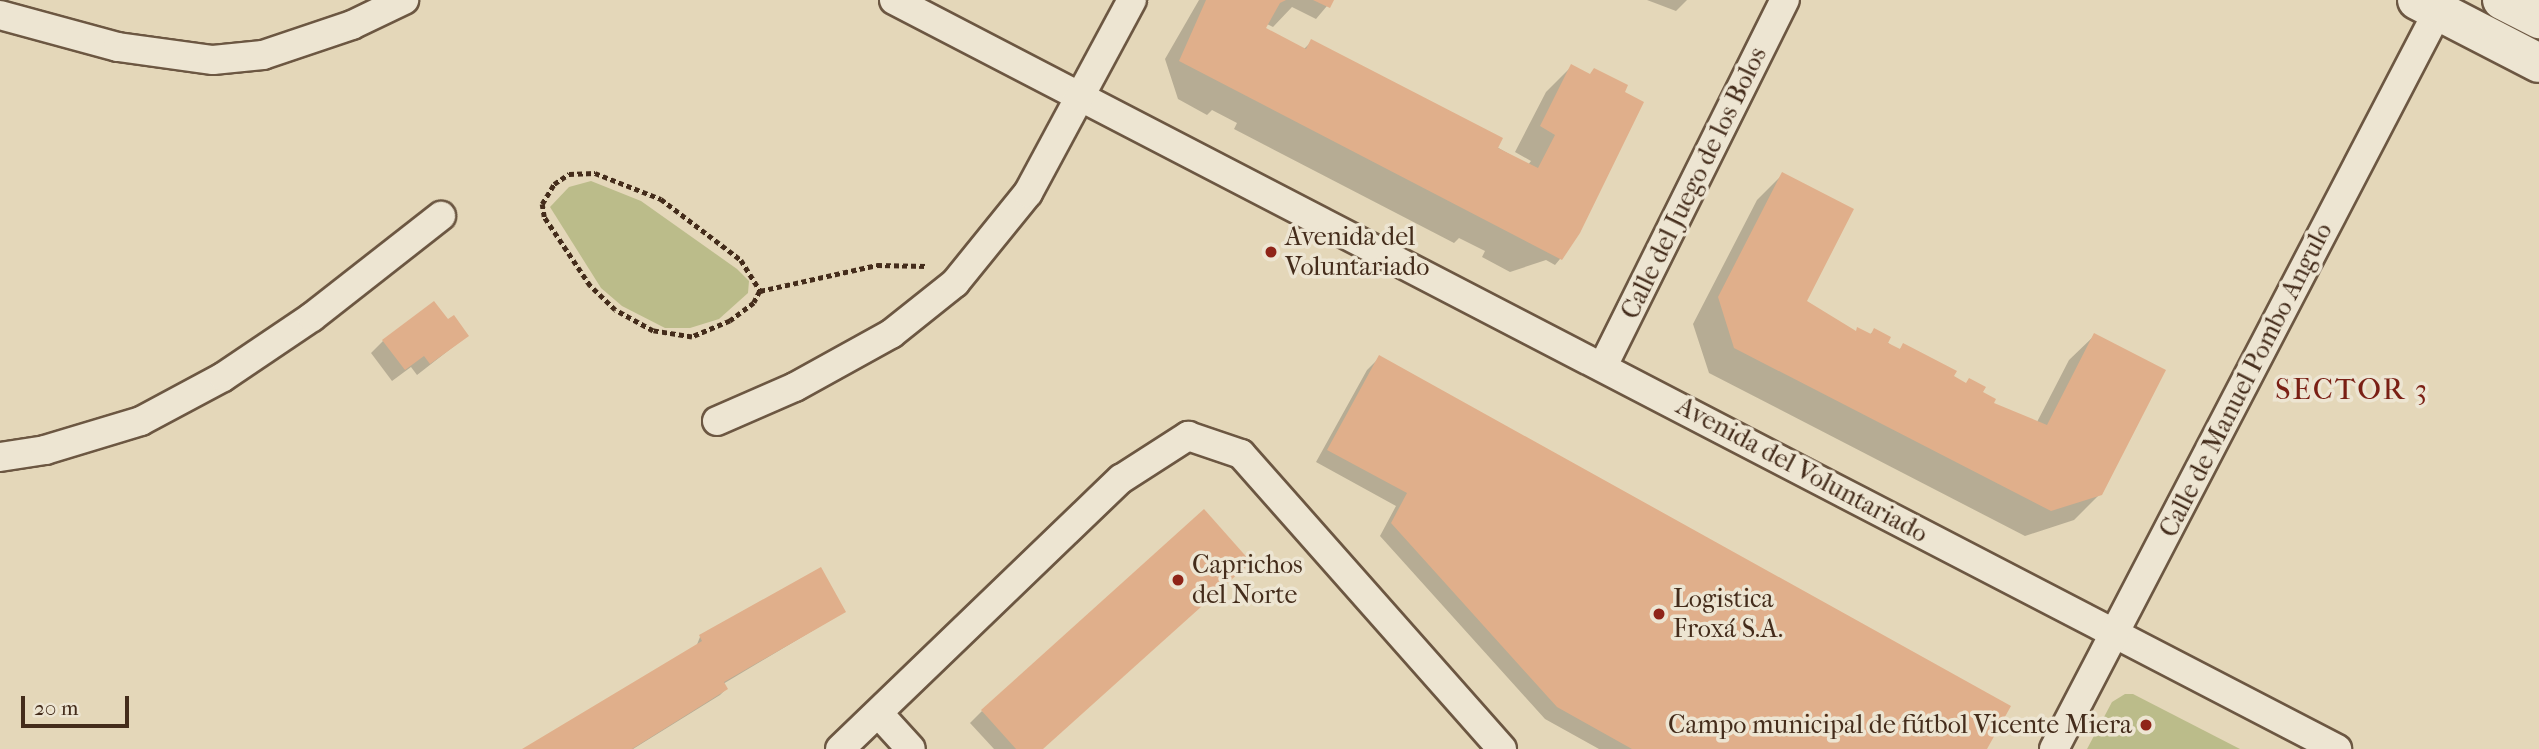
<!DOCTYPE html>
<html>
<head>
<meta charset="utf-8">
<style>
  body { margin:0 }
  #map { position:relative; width:2539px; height:749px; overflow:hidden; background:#e4d7b9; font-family:"IM FELL French Canon",serif }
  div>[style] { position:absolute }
  .green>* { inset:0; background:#bbbc8a }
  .shadow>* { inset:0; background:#0003 }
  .building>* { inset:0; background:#e0af8b }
  .path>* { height:4.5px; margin-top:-2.25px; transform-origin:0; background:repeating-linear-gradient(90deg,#442c1b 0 5px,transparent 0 8.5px) }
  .roads { filter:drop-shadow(2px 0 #6c5742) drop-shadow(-2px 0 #6c5742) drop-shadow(0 2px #6c5742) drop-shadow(0 -2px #6c5742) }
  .street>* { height:28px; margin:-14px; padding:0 14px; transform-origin:14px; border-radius:14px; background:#ede5d2 }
  .secondary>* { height:38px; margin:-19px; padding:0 19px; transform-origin:19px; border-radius:19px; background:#ede5d2 }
  .dots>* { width:19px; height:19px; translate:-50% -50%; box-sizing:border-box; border:4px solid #ede5d2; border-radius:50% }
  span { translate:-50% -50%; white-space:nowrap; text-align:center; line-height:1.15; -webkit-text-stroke:7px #ede5d2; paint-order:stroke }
  .street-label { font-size:26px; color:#442c1b }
  .poi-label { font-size:26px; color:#442c1b }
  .left { translate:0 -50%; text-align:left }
  .right { translate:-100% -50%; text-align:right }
  .quarter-label { font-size:30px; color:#7a1f14; letter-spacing:2px }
  .scale { position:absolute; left:21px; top:696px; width:108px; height:32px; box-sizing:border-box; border:4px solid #442c1b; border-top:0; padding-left:9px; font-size:21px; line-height:24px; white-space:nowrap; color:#442c1b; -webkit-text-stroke:5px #ede5d2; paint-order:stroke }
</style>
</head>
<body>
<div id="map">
  <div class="green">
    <div style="clip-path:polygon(591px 181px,641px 201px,737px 269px,749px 281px,748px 293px,719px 319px,690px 328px,665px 328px,622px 306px,601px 288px,550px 207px,569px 187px)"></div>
    <div style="clip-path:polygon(2125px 694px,2133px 694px,2240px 749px,2087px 749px,2112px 702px)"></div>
  </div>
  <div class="shadow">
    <div style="clip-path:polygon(1199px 0,1332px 0,1316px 19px,1292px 7px,1273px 27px,1267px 24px,1264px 29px,1303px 50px,1312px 41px,1528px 165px,1531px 161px,1515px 152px,1546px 92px,1572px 66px,1560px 259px,1555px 265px,1546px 260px,1510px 272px,1482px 257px,1485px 251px,1459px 238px,1454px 243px,1234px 129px,1237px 123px,1212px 110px,1207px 115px,1178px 99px,1165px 59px)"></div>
    <div style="clip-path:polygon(1647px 0,1687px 0,1676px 11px)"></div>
    <div style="clip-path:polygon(1783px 174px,1804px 302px,1854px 333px,1869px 335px,1874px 331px,1898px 351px,1903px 346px,1991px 403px,2037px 422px,2069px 360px,2095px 335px,2100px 494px,2074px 520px,2025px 536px,1709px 373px,1693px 324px,1757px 200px)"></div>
    <div style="clip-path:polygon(448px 322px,467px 336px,417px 375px,411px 367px,392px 381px,371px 353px,383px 341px)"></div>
    <div style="clip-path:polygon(1379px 358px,1985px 749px,1599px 749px,1545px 719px,1380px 536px,1396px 506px,1316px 462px,1367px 370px)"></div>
    <div style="clip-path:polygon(844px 612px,723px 684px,726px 689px,720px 695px,633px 749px,526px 749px,696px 647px,700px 637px)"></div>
    <div style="clip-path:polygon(982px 711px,1042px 749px,994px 749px,970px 723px)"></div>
  </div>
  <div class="building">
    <div style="clip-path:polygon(1206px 0,1286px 0,1280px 3px,1266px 28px,1306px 49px,1311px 39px,1503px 138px,1498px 148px,1538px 168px,1555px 135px,1540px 126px,1571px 64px,1590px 74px,1594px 68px,1628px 85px,1625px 92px,1644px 102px,1580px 233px,1562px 260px,1179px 61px)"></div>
    <div style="clip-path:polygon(1313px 0,1334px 0,1330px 8px)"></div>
    <div style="clip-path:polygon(1782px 172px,1854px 209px,1807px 301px,1856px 331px,1857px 327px,1871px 334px,1874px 328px,1891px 337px,1888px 343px,1900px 349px,1903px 343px,1957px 371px,1954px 376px,1966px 383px,1969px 378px,1986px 387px,1983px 392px,1996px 399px,1994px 403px,2047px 425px,2094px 333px,2166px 370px,2102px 495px,2051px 511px,1734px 348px,1718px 297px)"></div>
    <div style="clip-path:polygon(434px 301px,448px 319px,454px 315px,469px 336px,430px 364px,424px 356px,405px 370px,382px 340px)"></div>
    <div style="clip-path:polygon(1379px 355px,2011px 706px,1987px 749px,1632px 749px,1557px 707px,1391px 523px,1407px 493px,1327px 450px)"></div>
    <div style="clip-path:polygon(1204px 509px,1251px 562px,1043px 749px,1016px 749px,981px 710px)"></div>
    <div style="clip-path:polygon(821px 567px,846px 612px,724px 682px,728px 689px,632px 749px,522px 749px,702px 641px,699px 635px)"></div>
  </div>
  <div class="path">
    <div style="left:595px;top:173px;width:71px;rotate:21.5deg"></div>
    <div style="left:661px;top:199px;width:101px;rotate:37.3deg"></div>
    <div style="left:741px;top:260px;width:36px;rotate:58deg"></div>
    <div style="left:760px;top:291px;width:13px;rotate:117deg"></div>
    <div style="left:754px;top:303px;width:30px;rotate:143deg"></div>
    <div style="left:730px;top:321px;width:41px;rotate:157.2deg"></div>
    <div style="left:692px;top:337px;width:39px;rotate:-171deg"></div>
    <div style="left:653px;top:331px;width:43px;rotate:-151.1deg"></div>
    <div style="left:615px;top:310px;width:35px;rotate:-136deg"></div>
    <div style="left:590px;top:286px;width:83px;rotate:-123.7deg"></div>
    <div style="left:544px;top:217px;width:13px;rotate:-99deg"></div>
    <div style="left:542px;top:204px;width:23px;rotate:-59deg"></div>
    <div style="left:554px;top:184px;width:18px;rotate:-34deg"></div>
    <div style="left:569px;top:174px;width:26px;rotate:-2deg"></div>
    <div style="left:760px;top:291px;width:120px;rotate:-12.5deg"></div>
    <div style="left:877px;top:265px;width:50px;rotate:1.1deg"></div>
  </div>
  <div class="roads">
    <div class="street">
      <div style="left:894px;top:0;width:1626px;rotate:27.43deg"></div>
      <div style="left:0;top:15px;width:122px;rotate:15.2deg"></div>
      <div style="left:118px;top:47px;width:96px;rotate:7.8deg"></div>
      <div style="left:213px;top:60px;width:50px;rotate:-5.7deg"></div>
      <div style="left:263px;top:55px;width:94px;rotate:-18.6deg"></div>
      <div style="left:352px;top:25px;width:58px;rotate:-25.7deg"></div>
      <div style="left:1603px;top:366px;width:409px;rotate:-63.6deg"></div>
      <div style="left:717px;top:421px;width:85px;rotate:-23.6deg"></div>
      <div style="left:795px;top:387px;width:110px;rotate:-28.9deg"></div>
      <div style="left:891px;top:334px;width:82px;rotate:-38.6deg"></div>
      <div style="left:955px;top:283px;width:116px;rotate:-51deg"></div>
      <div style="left:1028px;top:193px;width:219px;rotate:-61.7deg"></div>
      <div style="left:0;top:457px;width:46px;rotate:-8.8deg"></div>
      <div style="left:45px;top:450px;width:100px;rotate:-16.8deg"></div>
      <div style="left:141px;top:421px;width:93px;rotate:-28.2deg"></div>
      <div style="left:223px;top:377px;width:107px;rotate:-34deg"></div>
      <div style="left:312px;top:317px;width:164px;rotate:-38.1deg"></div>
      <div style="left:879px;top:714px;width:47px;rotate:47.6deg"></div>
      <div style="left:840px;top:749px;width:390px;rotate:-43.9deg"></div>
      <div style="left:1121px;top:479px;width:80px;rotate:-32.7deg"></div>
      <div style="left:1188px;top:436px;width:56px;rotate:18.8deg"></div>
      <div style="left:1241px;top:454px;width:394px;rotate:48.5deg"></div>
      <div style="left:2054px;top:749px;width:832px;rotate:-62.51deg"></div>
    </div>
    <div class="secondary">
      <div style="left:2417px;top:0;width:137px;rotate:27.3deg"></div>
      <div style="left:2502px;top:0;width:42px;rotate:27.2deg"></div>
    </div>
  </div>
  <div class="dots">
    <div style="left:1271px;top:252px;background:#8f2418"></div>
    <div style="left:1178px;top:580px;background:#8f2418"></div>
    <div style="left:1659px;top:614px;background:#8f2418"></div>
    <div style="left:2146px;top:725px;background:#8f2418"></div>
  </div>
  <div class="street-label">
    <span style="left:1694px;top:183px;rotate:-64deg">Calle del Juego de los Bolos</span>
    <span style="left:2246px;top:380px;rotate:-63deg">Calle de Manuel Pombo Angulo</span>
    <span style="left:1802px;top:470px;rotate:28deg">Avenida del Voluntariado</span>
  </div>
  <div class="poi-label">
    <span class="left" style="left:1285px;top:252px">Avenida del<br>Voluntariado</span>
    <span class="left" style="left:1192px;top:580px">Caprichos<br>del Norte</span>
    <span class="left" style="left:1673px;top:614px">Logistica<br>Froxá S.A.</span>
    <span class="right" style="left:2132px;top:725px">Campo municipal de fútbol Vicente Miera</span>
  </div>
  <div class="quarter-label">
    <span style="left:2352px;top:390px">SECTOR 3</span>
  </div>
  <div class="scale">20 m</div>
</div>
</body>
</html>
